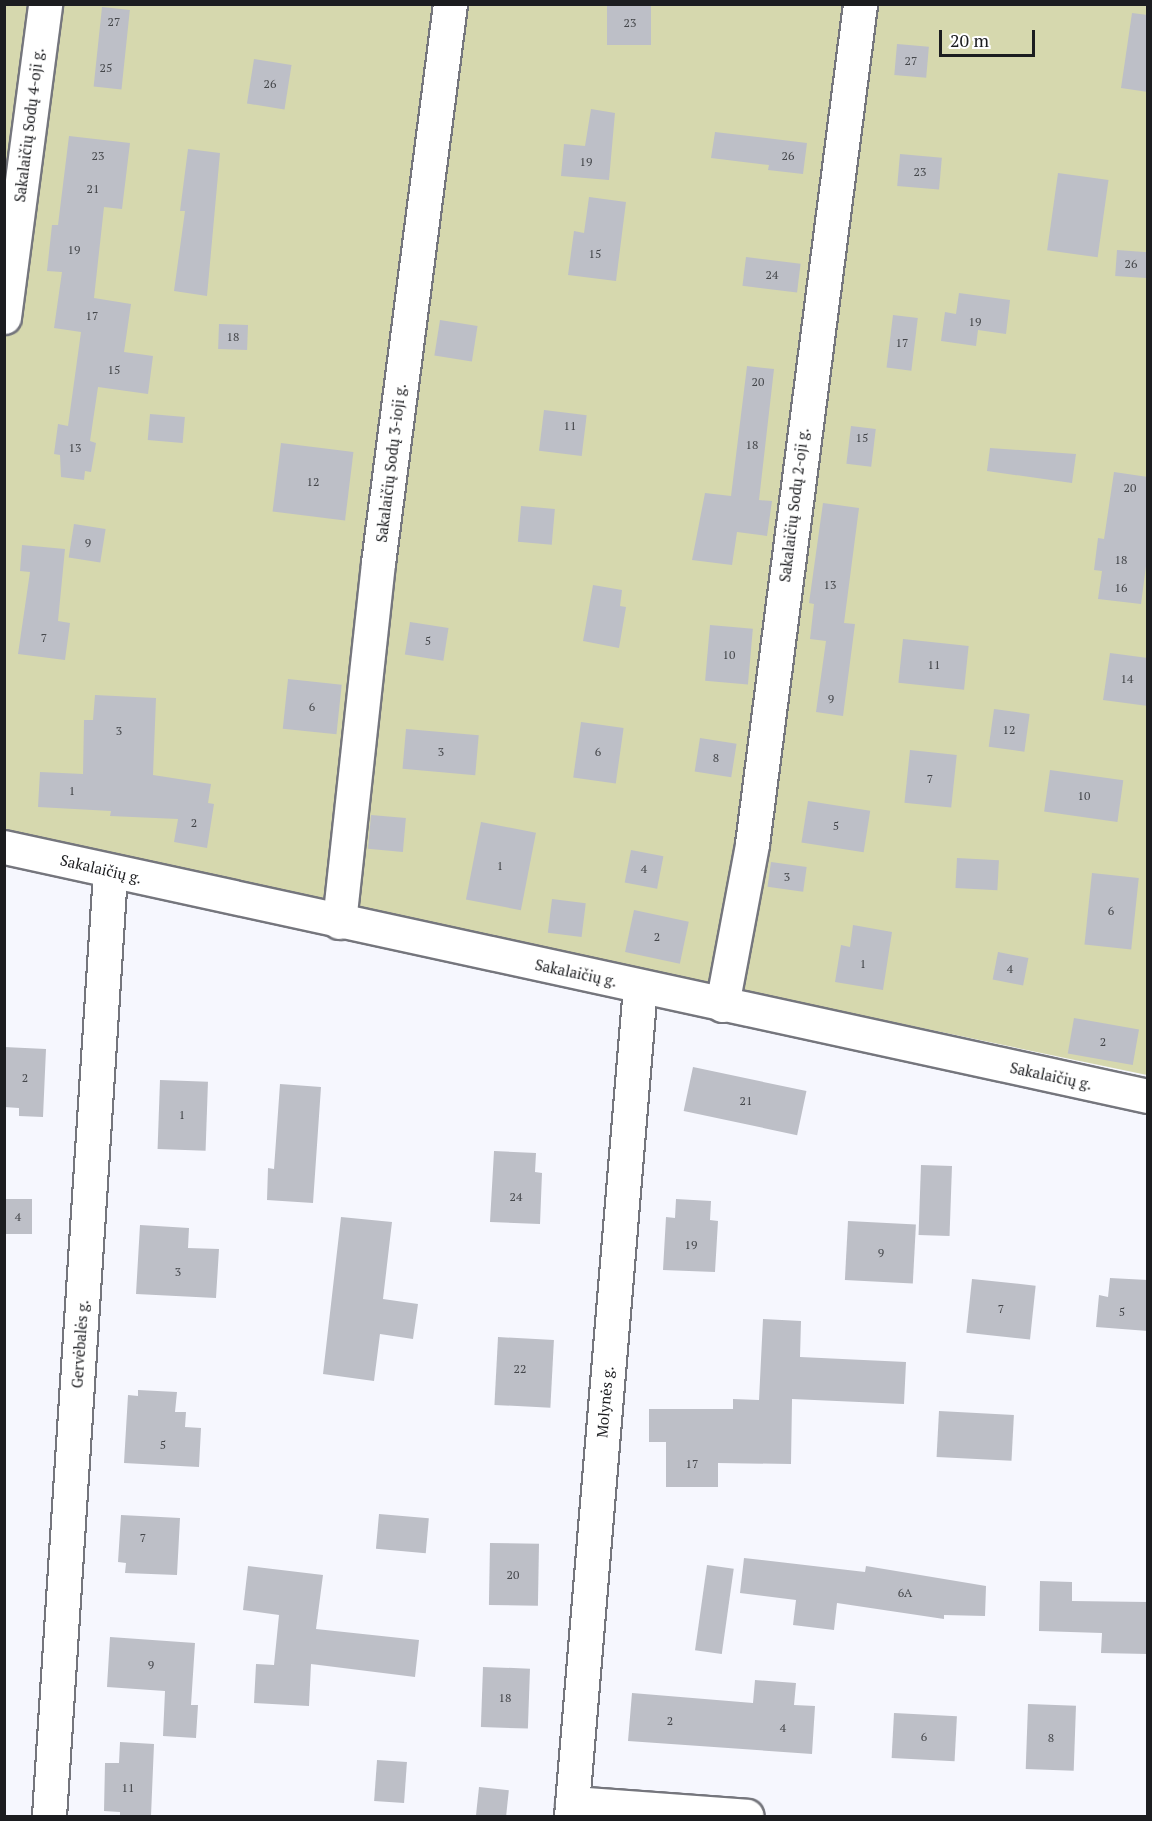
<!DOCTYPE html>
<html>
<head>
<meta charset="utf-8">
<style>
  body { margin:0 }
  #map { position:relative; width:1152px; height:1821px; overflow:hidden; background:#f6f7fe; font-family:"PT Serif",serif }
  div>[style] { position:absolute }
  .green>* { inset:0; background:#d6d8ae }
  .building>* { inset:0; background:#bdbfc7; transform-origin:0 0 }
  .roads { filter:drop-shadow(2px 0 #75767d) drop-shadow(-2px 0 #75767d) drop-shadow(0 2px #75767d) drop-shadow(0 -2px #75767d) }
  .street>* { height:33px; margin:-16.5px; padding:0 16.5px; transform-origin:16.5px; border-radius:16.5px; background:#fff }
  span { translate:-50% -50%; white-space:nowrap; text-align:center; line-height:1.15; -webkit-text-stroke:6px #fff; paint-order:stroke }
  .number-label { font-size:12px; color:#44464a }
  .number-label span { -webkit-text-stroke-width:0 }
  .street-label { font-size:15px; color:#1c1d20 }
  .frame { position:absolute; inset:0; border:6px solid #1c1d20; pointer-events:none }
  .scale { position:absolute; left:939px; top:30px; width:96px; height:27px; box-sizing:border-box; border:3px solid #1c1d20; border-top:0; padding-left:8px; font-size:18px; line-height:21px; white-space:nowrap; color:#1c1d20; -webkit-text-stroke:4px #fff; paint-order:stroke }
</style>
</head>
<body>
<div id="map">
  <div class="green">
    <div style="clip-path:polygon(5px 5px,1147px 5px,1147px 1075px,749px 992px,5px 829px)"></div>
  </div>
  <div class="building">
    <div style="left:607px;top:4px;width:44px;height:41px"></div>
    <div style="left:102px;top:7px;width:28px;height:80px;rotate:6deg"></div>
    <div style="clip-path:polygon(1132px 13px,1148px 15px,1148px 92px,1121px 88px)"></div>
    <div style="left:897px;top:44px;width:32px;height:31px;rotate:5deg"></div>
    <div style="left:254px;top:59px;width:38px;height:45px;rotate:9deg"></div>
    <div style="clip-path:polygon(591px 109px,615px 113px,609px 180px,561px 176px,564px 144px,585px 146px)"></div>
    <div style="clip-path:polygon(715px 132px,807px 143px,803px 174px,768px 170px,769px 165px,711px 158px)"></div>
    <div style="clip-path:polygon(69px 136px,130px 143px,122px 209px,104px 207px,94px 298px,131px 304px,124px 352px,153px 356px,148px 394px,98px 387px,90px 441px,96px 443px,91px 472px,85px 471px,84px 480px,61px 477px,60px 455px,54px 454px,58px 424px,68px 426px,81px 332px,54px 328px,62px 272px,47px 271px,52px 225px,58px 225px)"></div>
    <div style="clip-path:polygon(188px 149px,220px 153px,207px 296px,174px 291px,185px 211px,180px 211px)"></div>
    <div style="left:900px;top:154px;width:42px;height:32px;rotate:5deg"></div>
    <div style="left:1058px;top:173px;width:51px;height:78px;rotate:8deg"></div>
    <div style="clip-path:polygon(589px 197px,626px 202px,616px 281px,568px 275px,574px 231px,584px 233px)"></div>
    <div style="left:1117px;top:250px;width:31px;height:26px;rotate:4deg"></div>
    <div style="left:746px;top:257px;width:55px;height:29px;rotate:7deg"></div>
    <div style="clip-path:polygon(959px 293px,1010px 300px,1006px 334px,978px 330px,976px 346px,941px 341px,945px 312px,956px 314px)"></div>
    <div style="left:893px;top:315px;width:25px;height:53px;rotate:7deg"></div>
    <div style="left:440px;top:320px;width:38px;height:36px;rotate:9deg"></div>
    <div style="left:219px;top:324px;width:29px;height:25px;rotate:2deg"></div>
    <div style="clip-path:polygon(747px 366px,774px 369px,759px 500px,772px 501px,767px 536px,737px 532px,732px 565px,692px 560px,705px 493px,731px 496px)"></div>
    <div style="left:544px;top:410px;width:43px;height:41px;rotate:7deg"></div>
    <div style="left:150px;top:414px;width:35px;height:26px;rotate:5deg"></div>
    <div style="left:851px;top:426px;width:25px;height:38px;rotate:7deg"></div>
    <div style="left:281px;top:443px;width:73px;height:69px;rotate:7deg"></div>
    <div style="clip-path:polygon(990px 448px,1076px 454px,1072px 483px,987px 471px)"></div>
    <div style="clip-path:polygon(1114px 472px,1148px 477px,1148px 551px,1141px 604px,1098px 599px,1102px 571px,1094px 570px,1098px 538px,1104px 539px)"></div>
    <div style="clip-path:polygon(823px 503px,859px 508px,844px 623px,855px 624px,843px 716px,816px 712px,826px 641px,810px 639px,814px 604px,809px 603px)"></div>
    <div style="left:521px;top:506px;width:34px;height:36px;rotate:5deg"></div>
    <div style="left:74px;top:524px;width:32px;height:34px;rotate:9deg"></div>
    <div style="clip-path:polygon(22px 545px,65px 549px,58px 621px,70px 623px,65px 660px,18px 654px,30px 572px,20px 571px)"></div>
    <div style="clip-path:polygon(593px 585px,622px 590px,620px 606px,626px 607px,619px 648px,583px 641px)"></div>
    <div style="left:410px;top:622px;width:39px;height:33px;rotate:9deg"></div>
    <div style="left:710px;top:625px;width:43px;height:56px;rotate:5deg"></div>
    <div style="left:903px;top:639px;width:66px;height:44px;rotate:6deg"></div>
    <div style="clip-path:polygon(1110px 653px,1148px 658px,1148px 706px,1103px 700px)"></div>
    <div style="left:288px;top:679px;width:54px;height:50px;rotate:6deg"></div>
    <div style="clip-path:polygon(95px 695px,156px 698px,153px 775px,211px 784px,208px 803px,214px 804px,207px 848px,174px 842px,178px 819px,110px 816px,111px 811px,38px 807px,40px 772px,83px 774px,84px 720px,93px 720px)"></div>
    <div style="left:994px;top:709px;width:36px;height:38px;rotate:8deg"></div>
    <div style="left:581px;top:722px;width:43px;height:56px;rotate:8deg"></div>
    <div style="left:406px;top:729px;width:73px;height:40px;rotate:5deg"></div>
    <div style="left:700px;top:738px;width:37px;height:34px;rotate:9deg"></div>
    <div style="left:910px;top:750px;width:47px;height:53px;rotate:6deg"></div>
    <div style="left:1050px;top:770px;width:74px;height:42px;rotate:8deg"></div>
    <div style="left:808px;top:801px;width:63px;height:42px;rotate:9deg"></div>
    <div style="left:371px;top:815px;width:35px;height:34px;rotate:5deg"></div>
    <div style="left:481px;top:822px;width:56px;height:79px;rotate:11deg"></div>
    <div style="left:631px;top:850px;width:33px;height:33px;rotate:11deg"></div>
    <div style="left:957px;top:858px;width:42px;height:30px;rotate:3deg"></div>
    <div style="left:771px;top:862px;width:36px;height:25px;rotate:8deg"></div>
    <div style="left:1092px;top:873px;width:47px;height:72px;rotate:6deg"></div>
    <div style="left:552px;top:899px;width:34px;height:34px;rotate:7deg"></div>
    <div style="left:634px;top:910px;width:56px;height:43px;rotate:12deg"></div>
    <div style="clip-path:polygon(853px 925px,892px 932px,883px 990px,835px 982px,841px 945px,850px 947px)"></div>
    <div style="left:998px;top:952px;width:31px;height:28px;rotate:11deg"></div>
    <div style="left:1074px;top:1018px;width:66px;height:36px;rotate:10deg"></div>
    <div style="clip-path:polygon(4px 1047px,46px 1049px,43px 1117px,19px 1116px,19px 1108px,4px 1107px)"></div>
    <div style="left:693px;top:1067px;width:116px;height:45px;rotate:12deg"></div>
    <div style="left:160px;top:1080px;width:48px;height:69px;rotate:2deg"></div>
    <div style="clip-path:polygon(280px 1084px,321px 1087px,313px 1203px,267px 1200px,268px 1168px,274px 1169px)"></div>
    <div style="clip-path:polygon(494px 1151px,536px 1153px,535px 1172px,542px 1173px,540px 1224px,490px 1222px)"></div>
    <div style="left:921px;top:1165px;width:31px;height:70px;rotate:2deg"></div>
    <div style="left:4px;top:1199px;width:28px;height:35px"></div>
    <div style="clip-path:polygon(676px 1199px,711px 1201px,710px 1220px,718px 1221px,715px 1272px,663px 1270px,666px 1217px,675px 1218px)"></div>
    <div style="clip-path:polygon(341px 1217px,392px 1222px,383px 1299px,418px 1304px,413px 1339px,380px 1334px,374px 1381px,323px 1374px)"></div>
    <div style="left:848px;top:1221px;width:68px;height:59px;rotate:3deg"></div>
    <div style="clip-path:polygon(140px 1225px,189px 1228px,188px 1248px,219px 1249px,216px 1298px,136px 1294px)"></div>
    <div style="clip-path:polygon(1110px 1278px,1148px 1280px,1148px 1331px,1096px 1327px,1099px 1295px,1108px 1297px)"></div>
    <div style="left:972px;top:1279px;width:64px;height:54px;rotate:6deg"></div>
    <div style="clip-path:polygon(763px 1319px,801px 1321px,800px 1357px,906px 1362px,904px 1404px,792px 1399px,791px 1464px,718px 1463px,718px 1487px,666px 1487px,666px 1442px,649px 1442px,649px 1409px,733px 1409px,733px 1399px,759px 1400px)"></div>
    <div style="left:498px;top:1337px;width:56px;height:68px;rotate:3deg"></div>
    <div style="clip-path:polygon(138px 1390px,177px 1392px,175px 1412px,186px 1412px,185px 1427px,201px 1428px,199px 1467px,124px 1463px,128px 1395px,138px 1396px)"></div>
    <div style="left:939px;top:1411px;width:75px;height:46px;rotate:3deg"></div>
    <div style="left:379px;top:1514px;width:50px;height:35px;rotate:5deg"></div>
    <div style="clip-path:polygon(121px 1515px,180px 1518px,177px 1575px,125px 1573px,126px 1563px,118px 1562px)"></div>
    <div style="left:490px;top:1543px;width:49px;height:62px;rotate:1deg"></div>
    <div style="clip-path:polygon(744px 1558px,865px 1572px,866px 1566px,986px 1586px,985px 1616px,944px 1615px,944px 1619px,837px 1603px,834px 1630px,793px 1625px,796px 1600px,740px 1593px)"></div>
    <div style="left:707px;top:1565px;width:27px;height:86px;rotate:8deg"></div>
    <div style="clip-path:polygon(248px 1566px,323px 1575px,316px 1629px,419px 1640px,415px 1677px,311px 1664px,309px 1706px,254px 1703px,256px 1664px,274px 1665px,279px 1615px,243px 1610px)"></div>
    <div style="clip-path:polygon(1040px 1581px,1072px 1582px,1072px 1601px,1148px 1602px,1148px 1654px,1101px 1653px,1102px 1633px,1039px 1631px)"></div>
    <div style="clip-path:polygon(110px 1637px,195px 1643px,191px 1705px,198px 1705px,196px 1738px,163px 1736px,165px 1691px,107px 1687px)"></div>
    <div style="left:483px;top:1667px;width:47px;height:60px;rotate:2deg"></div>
    <div style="clip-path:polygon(755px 1680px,796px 1683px,794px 1705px,815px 1706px,812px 1754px,628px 1741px,632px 1693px,753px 1703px)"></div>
    <div style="left:1028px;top:1704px;width:48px;height:65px;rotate:2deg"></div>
    <div style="left:894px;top:1713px;width:63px;height:45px;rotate:3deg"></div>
    <div style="clip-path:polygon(120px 1742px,154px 1744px,151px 1816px,120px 1816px,120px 1812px,104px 1811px,105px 1763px,119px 1763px)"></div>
    <div style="left:377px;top:1760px;width:30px;height:41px;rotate:4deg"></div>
    <div style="left:479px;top:1787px;width:30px;height:29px;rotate:6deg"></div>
  </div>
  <div class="roads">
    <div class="street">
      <div style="left:4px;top:317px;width:316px;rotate:-82.5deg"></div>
      <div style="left:4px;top:847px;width:1171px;rotate:12.28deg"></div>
      <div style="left:339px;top:922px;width:361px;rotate:-83.8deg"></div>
      <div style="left:378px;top:563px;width:564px;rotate:-82.66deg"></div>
      <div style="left:722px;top:1005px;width:164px;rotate:-79.4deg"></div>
      <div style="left:752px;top:844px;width:847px;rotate:-82.67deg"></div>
      <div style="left:572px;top:1803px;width:175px;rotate:4.2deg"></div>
      <div style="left:49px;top:1816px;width:946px;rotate:-86.3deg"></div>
      <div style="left:571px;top:1816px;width:832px;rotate:-85.24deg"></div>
    </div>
  </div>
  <div class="number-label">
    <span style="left:114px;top:22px">27</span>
    <span style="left:630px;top:23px">23</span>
    <span style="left:911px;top:61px">27</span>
    <span style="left:106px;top:68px">25</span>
    <span style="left:270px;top:84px">26</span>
    <span style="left:98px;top:156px">23</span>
    <span style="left:788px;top:156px">26</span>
    <span style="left:586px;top:162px">19</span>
    <span style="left:920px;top:172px">23</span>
    <span style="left:93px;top:189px">21</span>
    <span style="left:74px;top:250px">19</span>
    <span style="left:595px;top:254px">15</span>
    <span style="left:1131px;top:264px">26</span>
    <span style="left:772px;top:275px">24</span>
    <span style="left:92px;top:316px">17</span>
    <span style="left:975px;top:322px">19</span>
    <span style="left:233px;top:337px">18</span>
    <span style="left:902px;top:343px">17</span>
    <span style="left:114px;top:370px">15</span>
    <span style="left:758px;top:382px">20</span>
    <span style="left:570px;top:426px">11</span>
    <span style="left:862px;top:438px">15</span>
    <span style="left:752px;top:445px">18</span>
    <span style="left:75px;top:448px">13</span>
    <span style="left:313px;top:482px">12</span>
    <span style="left:1130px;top:488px">20</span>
    <span style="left:88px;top:543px">9</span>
    <span style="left:1121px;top:560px">18</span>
    <span style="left:830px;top:585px">13</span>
    <span style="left:1121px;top:588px">16</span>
    <span style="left:44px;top:638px">7</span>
    <span style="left:428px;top:641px">5</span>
    <span style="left:729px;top:655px">10</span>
    <span style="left:934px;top:665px">11</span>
    <span style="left:1127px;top:679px">14</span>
    <span style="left:831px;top:699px">9</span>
    <span style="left:312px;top:707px">6</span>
    <span style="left:1009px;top:730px">12</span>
    <span style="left:119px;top:731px">3</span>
    <span style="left:441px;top:752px">3</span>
    <span style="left:598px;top:752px">6</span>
    <span style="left:716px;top:758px">8</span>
    <span style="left:930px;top:779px">7</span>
    <span style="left:72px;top:791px">1</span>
    <span style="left:1084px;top:796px">10</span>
    <span style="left:194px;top:823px">2</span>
    <span style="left:836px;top:826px">5</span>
    <span style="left:500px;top:866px">1</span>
    <span style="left:644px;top:869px">4</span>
    <span style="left:787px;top:877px">3</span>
    <span style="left:1111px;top:911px">6</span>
    <span style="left:657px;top:937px">2</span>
    <span style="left:863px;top:964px">1</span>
    <span style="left:1010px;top:969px">4</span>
    <span style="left:1103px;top:1042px">2</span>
    <span style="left:25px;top:1078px">2</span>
    <span style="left:746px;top:1101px">21</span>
    <span style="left:182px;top:1115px">1</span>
    <span style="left:516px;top:1197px">24</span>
    <span style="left:18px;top:1217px">4</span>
    <span style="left:691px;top:1245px">19</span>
    <span style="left:881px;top:1253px">9</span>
    <span style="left:178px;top:1272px">3</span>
    <span style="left:1001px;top:1309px">7</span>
    <span style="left:1122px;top:1312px">5</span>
    <span style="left:520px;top:1369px">22</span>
    <span style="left:163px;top:1445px">5</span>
    <span style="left:692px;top:1464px">17</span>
    <span style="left:143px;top:1538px">7</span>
    <span style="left:513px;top:1575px">20</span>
    <span style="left:905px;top:1593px">6A</span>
    <span style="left:151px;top:1665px">9</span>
    <span style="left:505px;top:1698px">18</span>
    <span style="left:670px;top:1721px">2</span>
    <span style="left:783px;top:1728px">4</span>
    <span style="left:924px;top:1737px">6</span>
    <span style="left:1051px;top:1738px">8</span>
    <span style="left:128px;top:1788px">11</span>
  </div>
  <div class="street-label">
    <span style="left:29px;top:125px;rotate:-83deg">Sakalaičių Sodų 4-oji g.</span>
    <span style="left:391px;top:463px;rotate:-83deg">Sakalaičių Sodų 3-ioji g.</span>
    <span style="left:794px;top:505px;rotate:-83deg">Sakalaičių Sodų 2-oji g.</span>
    <span style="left:101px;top:869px;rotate:13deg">Sakalaičių g.</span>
    <span style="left:576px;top:973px;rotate:12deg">Sakalaičių g.</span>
    <span style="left:1051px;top:1076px;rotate:12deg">Sakalaičių g.</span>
    <span style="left:80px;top:1344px;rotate:-86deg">Gervėbalės g.</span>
    <span style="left:605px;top:1402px;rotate:-85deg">Molynės g.</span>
  </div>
  <div class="frame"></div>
  <div class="scale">20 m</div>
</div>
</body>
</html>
